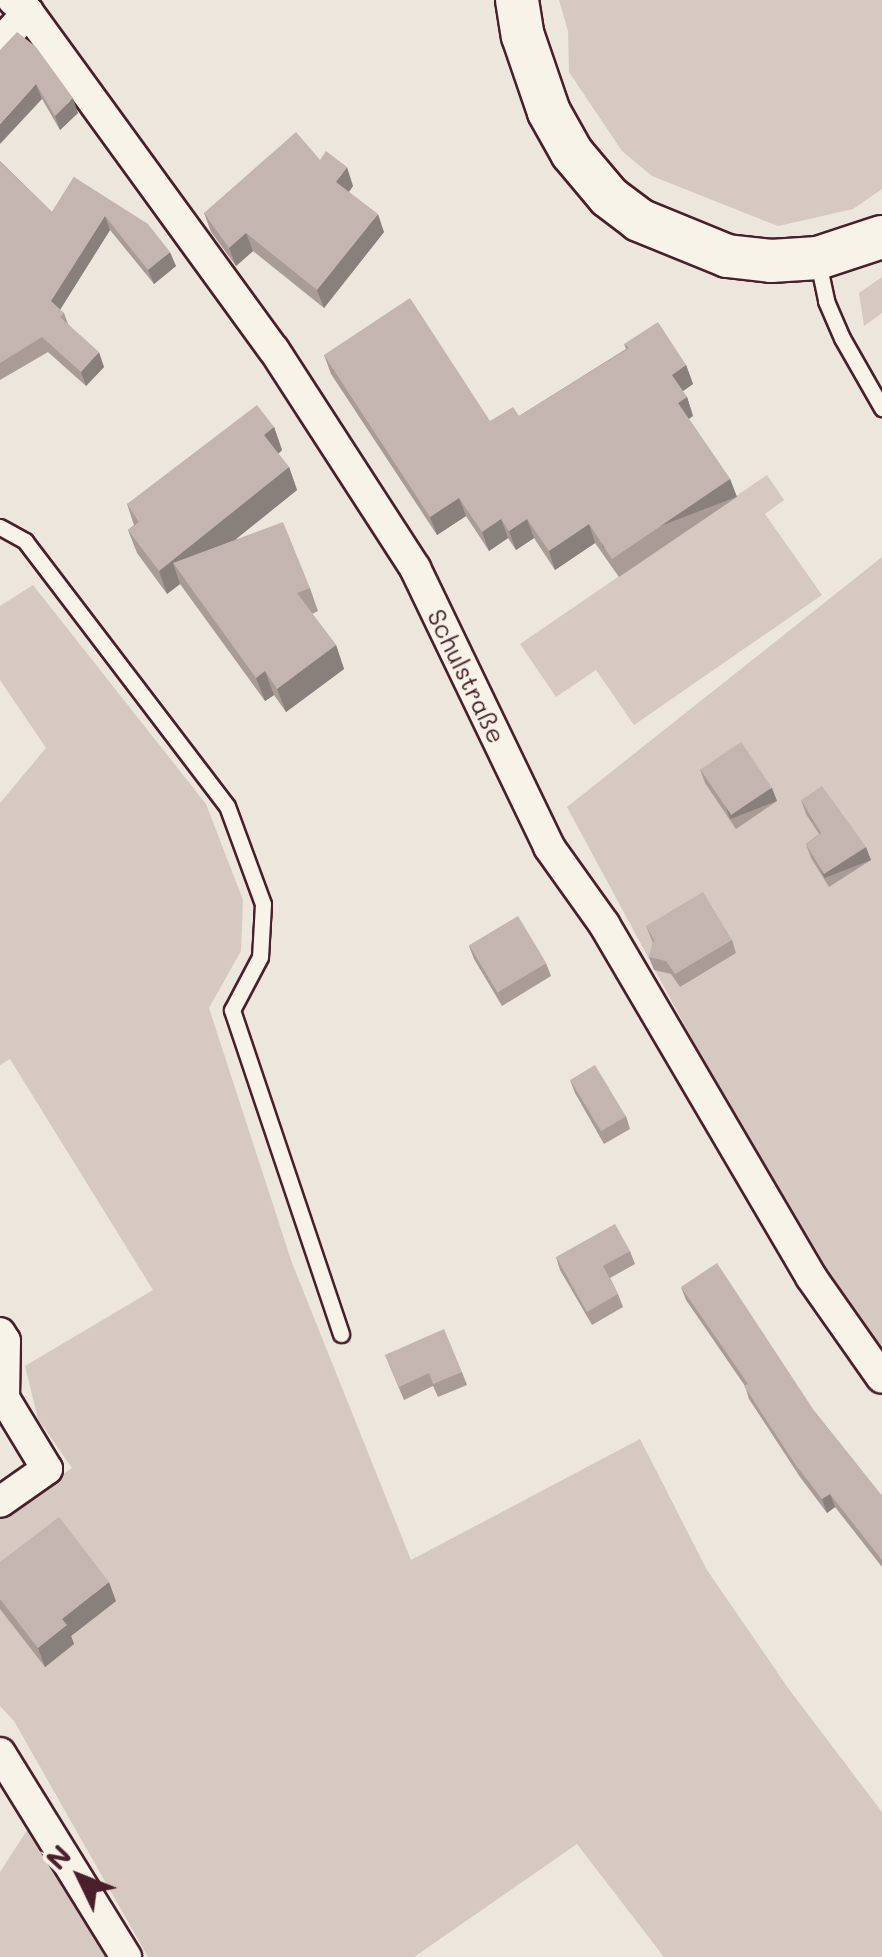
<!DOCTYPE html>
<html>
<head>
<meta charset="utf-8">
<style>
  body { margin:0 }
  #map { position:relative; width:882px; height:1957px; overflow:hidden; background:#ece6dd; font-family:Mali,sans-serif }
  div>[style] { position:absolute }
  .green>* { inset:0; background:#d5c9c2 }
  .roads { filter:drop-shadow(2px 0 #4a1f2b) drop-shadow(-2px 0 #4a1f2b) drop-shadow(0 2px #4a1f2b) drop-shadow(0 -2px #4a1f2b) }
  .lane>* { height:15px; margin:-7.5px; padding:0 7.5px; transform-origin:7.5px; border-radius:7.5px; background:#f7f3e8 }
  .street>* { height:30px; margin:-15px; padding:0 15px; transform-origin:15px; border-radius:15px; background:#f7f3e8 }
  .secondary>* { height:42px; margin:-21px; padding:0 21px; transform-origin:21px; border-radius:21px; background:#f7f3e8 }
  .wall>* { inset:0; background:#a99c97 }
  .shaded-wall>* { inset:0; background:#897f7b; transform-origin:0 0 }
  .building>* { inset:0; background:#c4b5b0; transform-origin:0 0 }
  span { translate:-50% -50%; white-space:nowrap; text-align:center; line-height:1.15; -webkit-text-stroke:8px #f7f3e8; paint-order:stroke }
  .street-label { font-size:25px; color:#4a1f2b }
  .north { position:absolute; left:30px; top:1827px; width:100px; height:100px; -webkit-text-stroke:8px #f7f3e8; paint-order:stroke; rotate:313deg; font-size:28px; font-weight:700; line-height:40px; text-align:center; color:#4a1f2b }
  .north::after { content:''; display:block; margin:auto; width:35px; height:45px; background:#4a1f2b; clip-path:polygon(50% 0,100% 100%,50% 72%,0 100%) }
</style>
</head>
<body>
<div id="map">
  <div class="green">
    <div style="clip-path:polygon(559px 0,882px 0,882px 189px,853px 209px,778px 226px,652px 176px,622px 151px,569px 72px,568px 31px)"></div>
    <div style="clip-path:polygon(882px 277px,882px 313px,864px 326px,859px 293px)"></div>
    <div style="clip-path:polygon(767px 475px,784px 500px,765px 514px,822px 595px,634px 725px,596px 670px,556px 697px,520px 644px)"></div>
    <div style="clip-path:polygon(882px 557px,882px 1358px,765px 1174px,567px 807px)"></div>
    <div style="clip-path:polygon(33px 585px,206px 804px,243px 900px,241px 951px,209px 1008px,292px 1263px,411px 1560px,640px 1439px,707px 1570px,788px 1688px,882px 1812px,882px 1957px,664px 1957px,577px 1844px,414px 1957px,148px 1957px,14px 1721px,0 1706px,0 1518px,72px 1468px,38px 1419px,25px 1366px,153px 1290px,10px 1059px,0 1065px,0 803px,46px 748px,0 680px,0 606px)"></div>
    <div style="clip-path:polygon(33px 1821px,114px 1957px,0 1957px,0 1872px)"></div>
  </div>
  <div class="roads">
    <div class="lane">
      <div style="left:818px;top:262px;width:40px;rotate:78deg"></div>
      <div style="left:826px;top:301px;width:40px;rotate:66.6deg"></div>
      <div style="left:842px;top:338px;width:81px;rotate:60.3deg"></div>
      <div style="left:0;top:527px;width:29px;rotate:29deg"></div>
      <div style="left:25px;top:541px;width:333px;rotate:52.7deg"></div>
      <div style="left:227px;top:806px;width:104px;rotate:69.8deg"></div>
      <div style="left:263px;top:904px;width:53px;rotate:93.2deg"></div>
      <div style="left:260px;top:957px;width:60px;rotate:117.8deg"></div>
      <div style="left:232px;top:1010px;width:342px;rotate:71.4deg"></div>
    </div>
    <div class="street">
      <div style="left:13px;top:0;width:19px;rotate:39deg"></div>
      <div style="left:28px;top:12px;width:418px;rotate:54deg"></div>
      <div style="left:274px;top:350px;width:260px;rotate:57.1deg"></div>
      <div style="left:415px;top:568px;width:310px;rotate:64.3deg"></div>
      <div style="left:549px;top:847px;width:95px;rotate:54.5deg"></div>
      <div style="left:604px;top:924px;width:409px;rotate:59.6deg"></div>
      <div style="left:811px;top:1277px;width:123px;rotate:54.9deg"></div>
      <div style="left:0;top:43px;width:42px;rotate:-47.9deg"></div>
      <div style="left:0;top:1333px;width:9px;rotate:58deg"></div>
      <div style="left:5px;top:1341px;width:57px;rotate:91deg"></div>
      <div style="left:4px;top:1398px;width:83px;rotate:58.8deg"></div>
      <div style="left:47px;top:1469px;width:57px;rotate:144.9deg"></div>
      <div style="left:0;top:1753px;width:240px;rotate:58.3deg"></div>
    </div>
    <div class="secondary">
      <div style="left:517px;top:0;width:36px;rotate:81deg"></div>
      <div style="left:523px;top:36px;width:80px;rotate:71.1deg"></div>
      <div style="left:549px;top:112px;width:47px;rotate:60.7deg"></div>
      <div style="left:572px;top:153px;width:57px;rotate:49.9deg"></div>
      <div style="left:609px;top:197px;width:38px;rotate:37deg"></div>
      <div style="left:639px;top:220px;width:95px;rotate:22.2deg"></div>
      <div style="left:727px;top:256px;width:44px;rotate:6.5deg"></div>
      <div style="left:771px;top:261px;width:47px;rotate:-3.7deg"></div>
      <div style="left:818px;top:258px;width:67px;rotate:-18.2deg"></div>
    </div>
  </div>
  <div class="wall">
    <div style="clip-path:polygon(0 50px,78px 113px,60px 130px,42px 99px)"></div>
    <div style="clip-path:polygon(320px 160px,353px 186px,349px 192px,384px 232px,324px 308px,253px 251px,236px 266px,211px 232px,204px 213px)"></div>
    <div style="clip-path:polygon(0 161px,52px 212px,74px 177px,176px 266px,154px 284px,110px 230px,60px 310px,64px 313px,68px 324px,104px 367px,86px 386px,48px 352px,0 380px)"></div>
    <div style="clip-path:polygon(624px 344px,686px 365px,693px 384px,682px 391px,687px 397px,693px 416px,689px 419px,730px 479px,737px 497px,619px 577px,595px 543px,555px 570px,534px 538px,516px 550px,508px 538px,489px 551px,466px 516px,437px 535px,331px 374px,324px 355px,490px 421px,519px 416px,626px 349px)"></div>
    <div style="clip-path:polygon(274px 427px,282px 450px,278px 454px,289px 467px,297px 490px,236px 539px,310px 588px,318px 611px,312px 614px,336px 645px,344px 669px,286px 712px,274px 695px,265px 701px,180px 584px,167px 594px,137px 553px,128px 530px,134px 525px,127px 504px)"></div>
    <div style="clip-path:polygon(700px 769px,777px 801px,736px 829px,705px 783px)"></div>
    <div style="clip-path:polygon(801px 800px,871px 860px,829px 887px,811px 858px,806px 844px,819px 834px,806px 814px)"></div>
    <div style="clip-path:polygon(646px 926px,732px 940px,736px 953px,680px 987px,671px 974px,654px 970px,649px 957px,653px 943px)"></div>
    <div style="clip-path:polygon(469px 946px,546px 963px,551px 976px,502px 1006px,474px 959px)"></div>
    <div style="clip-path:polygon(570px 1080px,626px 1116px,630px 1129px,604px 1144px,575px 1093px)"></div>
    <div style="clip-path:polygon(630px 1251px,635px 1264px,610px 1278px,618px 1294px,623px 1307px,592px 1325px,560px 1270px,556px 1257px)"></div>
    <div style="clip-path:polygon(681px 1287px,815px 1412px,882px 1496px,882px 1567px,835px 1507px,827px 1513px,800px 1477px,749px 1399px,745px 1386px,686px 1300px)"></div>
    <div style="clip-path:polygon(385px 1355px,462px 1372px,467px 1385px,438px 1397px,433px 1386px,404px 1400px)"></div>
    <div style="clip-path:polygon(0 1562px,116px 1601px,71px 1636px,74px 1644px,45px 1667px,0 1609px)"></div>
  </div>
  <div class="shaded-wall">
    <div style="clip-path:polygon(36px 84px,42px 99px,0 144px,0 124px)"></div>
    <div style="clip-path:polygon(73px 98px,78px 113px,60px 130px,55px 116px)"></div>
    <div style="clip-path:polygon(347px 167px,353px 186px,342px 201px,336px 182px)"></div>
    <div style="clip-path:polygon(378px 214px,384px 232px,324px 308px,317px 290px)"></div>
    <div style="clip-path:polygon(105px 216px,110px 230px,56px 316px,51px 301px)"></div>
    <div style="clip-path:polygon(246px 233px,253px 251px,236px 266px,229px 248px)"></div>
    <div style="clip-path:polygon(170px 252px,176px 266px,154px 284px,148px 270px)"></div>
    <div style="clip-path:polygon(99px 352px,104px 367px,86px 386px,81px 372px)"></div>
    <div style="clip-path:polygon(686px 365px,693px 384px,679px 394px,672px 375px)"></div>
    <div style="clip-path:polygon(687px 397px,693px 416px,685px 421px,678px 403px)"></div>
    <div style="clip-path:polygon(274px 427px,282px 450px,273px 459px,264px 435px)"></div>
    <div style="clip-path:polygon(289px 467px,297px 490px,185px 580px,173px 563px,180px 584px,167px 594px,159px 571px)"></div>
    <div style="left:730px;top:479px;width:19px;height:143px;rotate:69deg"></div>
    <div style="clip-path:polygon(459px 498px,466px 516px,437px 535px,430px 517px)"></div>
    <div style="clip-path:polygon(501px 519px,508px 538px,489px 551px,482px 532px)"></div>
    <div style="clip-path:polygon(527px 519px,534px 538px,516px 550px,509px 531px)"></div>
    <div style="clip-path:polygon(589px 524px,595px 543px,555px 570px,549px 551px)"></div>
    <div style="clip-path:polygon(336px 645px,344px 669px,286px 712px,277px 689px)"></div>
    <div style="clip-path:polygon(265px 671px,274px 695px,265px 701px,256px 678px)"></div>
    <div style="left:772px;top:788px;width:14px;height:50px;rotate:69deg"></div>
    <div style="left:866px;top:847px;width:14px;height:50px;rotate:69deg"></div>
    <div style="clip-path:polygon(830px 1494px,835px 1507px,827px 1513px,822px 1499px)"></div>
    <div style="clip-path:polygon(109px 1582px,116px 1601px,71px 1636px,74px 1644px,45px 1667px,38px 1648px,62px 1619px)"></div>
  </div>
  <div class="building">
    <div style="clip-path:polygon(17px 32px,36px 47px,73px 98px,55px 116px,36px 84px,0 124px,0 50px)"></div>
    <div style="clip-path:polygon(296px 132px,320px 160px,326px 151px,347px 167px,336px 182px,378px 214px,317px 290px,246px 233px,229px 248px,204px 213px)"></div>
    <div style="clip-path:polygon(0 162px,52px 212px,74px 177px,148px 224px,170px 252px,148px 270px,105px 216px,51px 301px,64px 313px,60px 317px,99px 352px,81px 372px,42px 337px,0 363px)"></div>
    <div style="clip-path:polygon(410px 298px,490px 421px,513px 407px,519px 416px,629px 348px,624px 344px,658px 322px,686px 365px,672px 375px,687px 397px,678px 403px,730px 479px,612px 559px,589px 524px,549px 551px,527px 519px,509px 531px,501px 519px,482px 532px,459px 498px,430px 517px,324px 355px)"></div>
    <div style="clip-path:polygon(257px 405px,274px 427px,264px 435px,289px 467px,159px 571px,128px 530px,139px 522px,127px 504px)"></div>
    <div style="clip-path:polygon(283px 522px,310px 588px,297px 593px,336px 645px,277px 689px,265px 671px,256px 678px,173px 563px)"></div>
    <div style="left:741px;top:742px;width:55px;height:49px;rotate:56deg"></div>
    <div style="clip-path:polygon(822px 786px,866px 847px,824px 874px,806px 844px,821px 833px,801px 800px)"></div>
    <div style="clip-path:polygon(703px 892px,732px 940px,675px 974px,666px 961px,649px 957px,654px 940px,646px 926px)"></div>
    <div style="left:518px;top:916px;width:55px;height:57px;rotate:59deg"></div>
    <div style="left:595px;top:1065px;width:60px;height:29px;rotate:59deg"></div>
    <div style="clip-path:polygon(615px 1224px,630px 1251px,603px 1266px,618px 1294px,587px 1312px,556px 1257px)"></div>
    <div style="clip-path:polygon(717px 1263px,815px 1412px,882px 1496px,882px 1560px,830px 1494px,822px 1499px,795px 1464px,744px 1386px,748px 1384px,681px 1287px)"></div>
    <div style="clip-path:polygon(444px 1329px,462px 1372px,433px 1384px,429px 1373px,399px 1387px,385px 1355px)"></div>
    <div style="clip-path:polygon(59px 1517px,109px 1582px,62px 1619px,67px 1625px,38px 1648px,0 1599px,0 1562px)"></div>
  </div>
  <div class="street-label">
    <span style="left:467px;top:676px;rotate:64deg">Schulstraße</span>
  </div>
  <div class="north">N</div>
</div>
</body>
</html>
